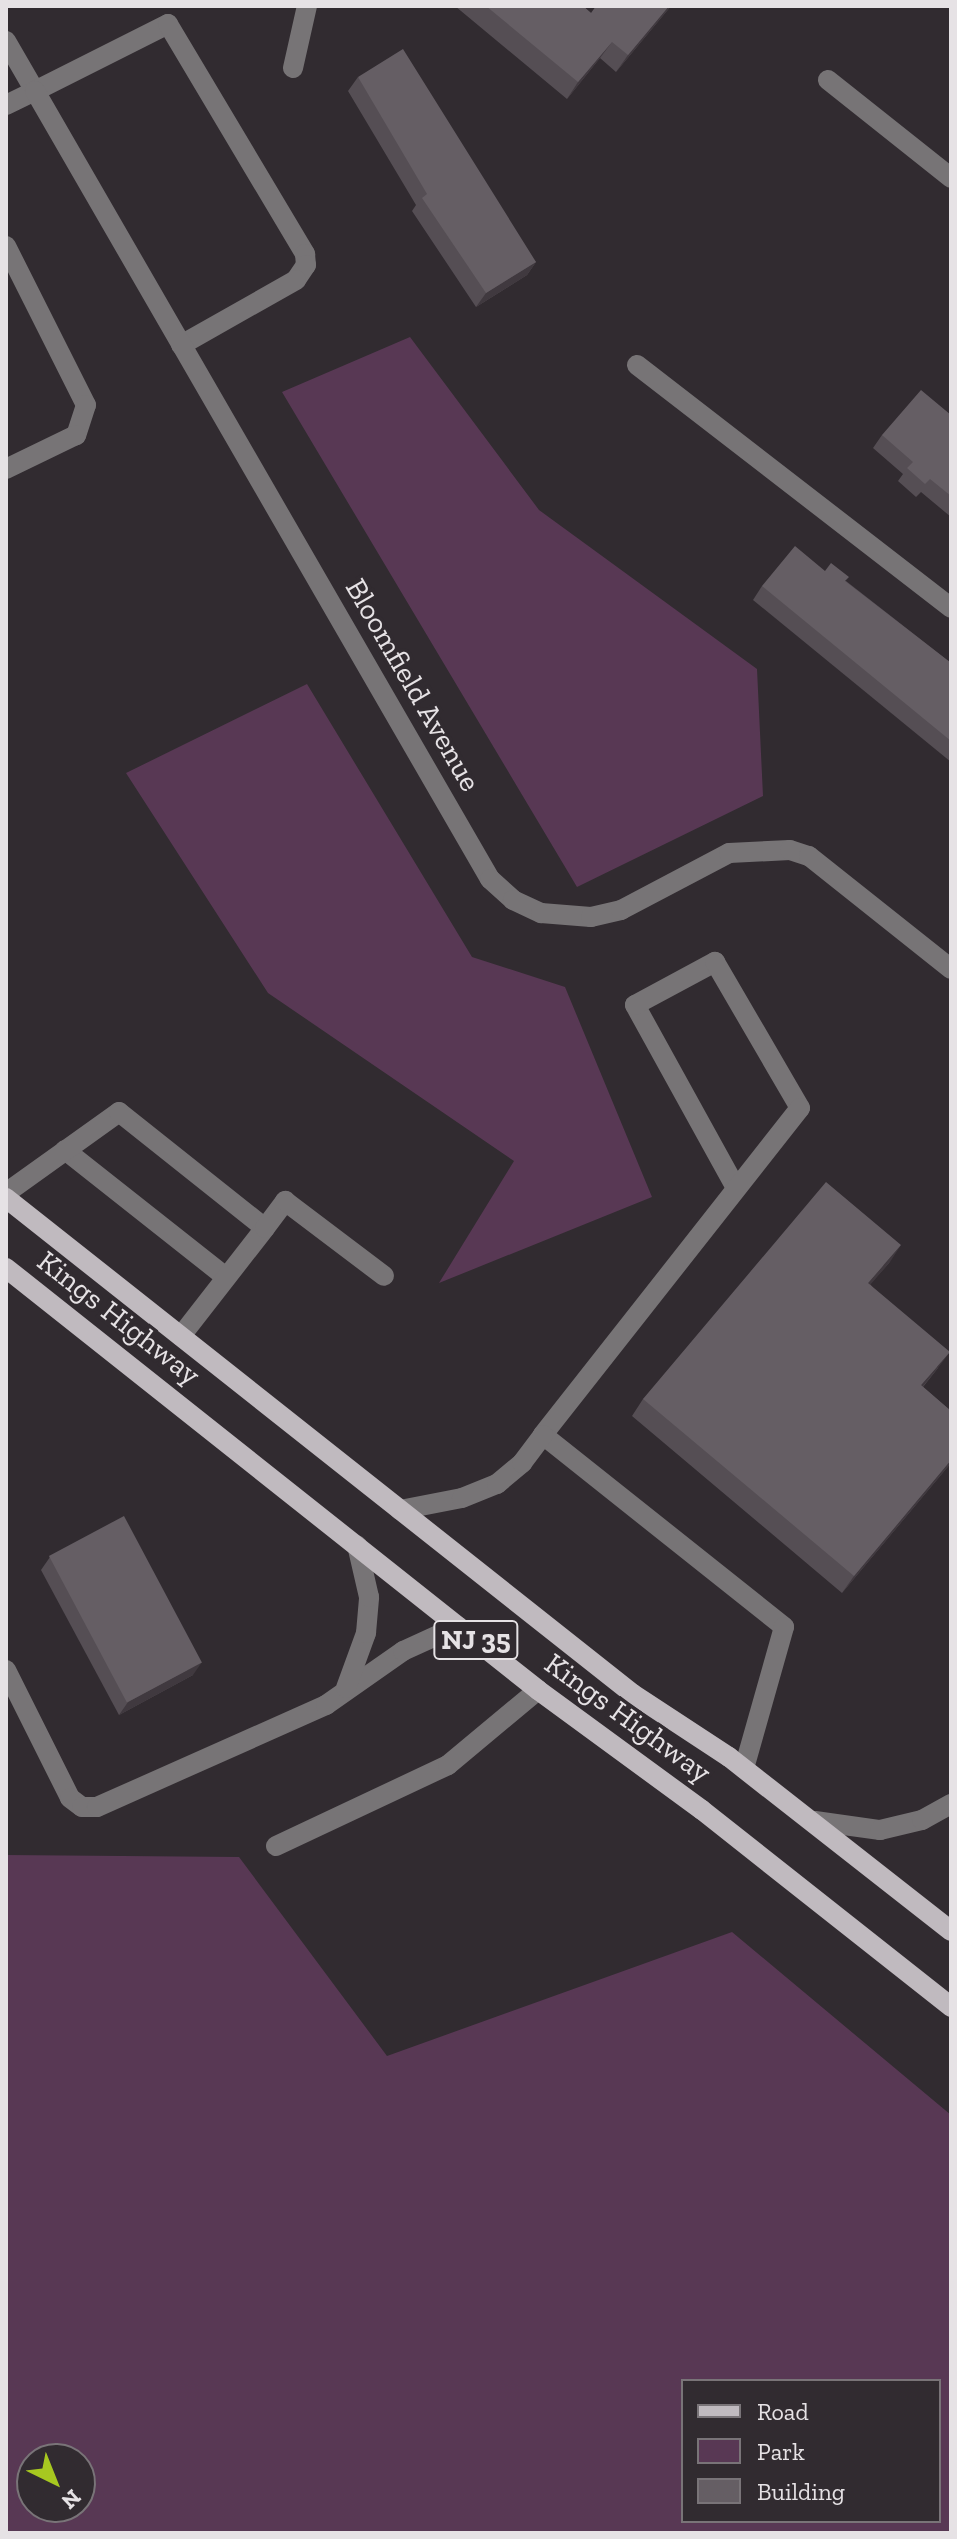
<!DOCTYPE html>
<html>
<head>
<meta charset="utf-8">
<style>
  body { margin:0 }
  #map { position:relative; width:957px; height:2539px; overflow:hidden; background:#312b30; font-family:"Zilla Slab",serif }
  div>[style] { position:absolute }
  .green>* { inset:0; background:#583854 }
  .minor>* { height:20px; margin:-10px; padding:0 10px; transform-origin:10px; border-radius:10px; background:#777476 }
  .major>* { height:20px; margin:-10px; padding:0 10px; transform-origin:10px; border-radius:10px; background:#c0babf }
  .wall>* { inset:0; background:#554e54 }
  .shaded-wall>* { inset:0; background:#40393f }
  .building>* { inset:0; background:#655e64; transform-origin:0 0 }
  span { translate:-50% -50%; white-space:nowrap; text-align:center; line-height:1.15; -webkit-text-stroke:7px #312b30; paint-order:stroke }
  .shield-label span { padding:2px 6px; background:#312b30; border:2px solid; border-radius:6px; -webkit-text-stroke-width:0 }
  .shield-label { font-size:28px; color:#e6e2e5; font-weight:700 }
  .street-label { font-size:30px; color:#e6e2e5 }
  .frame { position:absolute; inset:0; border:8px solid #e6e2e5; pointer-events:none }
  .legend { position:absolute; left:681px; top:2379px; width:260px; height:144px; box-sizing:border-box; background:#312b30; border:2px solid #797478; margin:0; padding:10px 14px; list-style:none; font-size:24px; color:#e6e2e5 }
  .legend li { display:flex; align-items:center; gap:16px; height:40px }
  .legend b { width:40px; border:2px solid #797478 }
  .north { position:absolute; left:16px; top:2443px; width:80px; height:80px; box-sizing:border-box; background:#312b30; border:2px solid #797478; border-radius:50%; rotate:137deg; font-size:22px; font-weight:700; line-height:32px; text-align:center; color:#e6e2e5 }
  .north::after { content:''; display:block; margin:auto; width:28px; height:36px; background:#a7c820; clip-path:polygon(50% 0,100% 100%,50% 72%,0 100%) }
</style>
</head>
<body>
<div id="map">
  <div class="green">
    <div style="clip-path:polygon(410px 337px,539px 510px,757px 669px,763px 796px,577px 887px,282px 392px)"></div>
    <div style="clip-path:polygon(307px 684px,472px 957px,565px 987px,652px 1197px,439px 1283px,514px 1161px,268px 993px,126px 773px)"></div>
    <div style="clip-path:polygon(evenodd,6px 1855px,239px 1857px,387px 2056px,732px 1932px,951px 2115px,951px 2533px,6px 2533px,6px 1855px,683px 2381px,939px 2381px,939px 2521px,683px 2521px,683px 2381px,6px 1855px,32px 2459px,80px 2459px,80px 2507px,32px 2507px,32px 2459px)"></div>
  </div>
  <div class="minor">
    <div style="left:6px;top:41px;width:58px;rotate:59.9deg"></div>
    <div style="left:35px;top:91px;width:149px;rotate:-26.7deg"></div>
    <div style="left:168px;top:24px;width:268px;rotate:59.2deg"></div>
    <div style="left:305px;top:254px;width:11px;rotate:85deg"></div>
    <div style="left:306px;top:265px;width:18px;rotate:124deg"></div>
    <div style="left:296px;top:280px;width:132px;rotate:150.5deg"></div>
    <div style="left:293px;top:68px;width:64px;rotate:-77.3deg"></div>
    <div style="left:828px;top:80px;width:157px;rotate:38.5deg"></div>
    <div style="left:6px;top:105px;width:32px;rotate:-26deg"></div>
    <div style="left:35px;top:91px;width:910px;rotate:60deg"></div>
    <div style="left:490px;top:879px;width:31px;rotate:42deg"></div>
    <div style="left:513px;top:900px;width:31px;rotate:25deg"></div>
    <div style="left:541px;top:913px;width:50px;rotate:4.6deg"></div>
    <div style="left:591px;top:917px;width:31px;rotate:-13deg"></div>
    <div style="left:621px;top:910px;width:122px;rotate:-27.8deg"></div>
    <div style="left:729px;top:853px;width:61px;rotate:-2.8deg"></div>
    <div style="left:790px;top:850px;width:20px;rotate:18deg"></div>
    <div style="left:809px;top:856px;width:181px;rotate:38.5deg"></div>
    <div style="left:6px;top:246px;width:178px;rotate:63.3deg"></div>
    <div style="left:86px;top:405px;width:32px;rotate:108deg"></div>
    <div style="left:76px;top:435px;width:78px;rotate:154.1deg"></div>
    <div style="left:637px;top:365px;width:397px;rotate:37.7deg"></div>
    <div style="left:65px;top:1150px;width:205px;rotate:38.3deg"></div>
    <div style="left:736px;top:1188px;width:209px;rotate:-118.9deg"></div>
    <div style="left:635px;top:1005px;width:91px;rotate:-28.3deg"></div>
    <div style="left:715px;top:962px;width:169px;rotate:59.8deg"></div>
    <div style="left:800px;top:1108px;width:416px;rotate:128.2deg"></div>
    <div style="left:543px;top:1435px;width:308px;rotate:38.5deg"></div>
    <div style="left:784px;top:1627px;width:147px;rotate:105.8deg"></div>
    <div style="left:6px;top:1193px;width:139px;rotate:-35.6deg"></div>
    <div style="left:119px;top:1112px;width:186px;rotate:38.5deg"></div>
    <div style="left:265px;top:1228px;width:137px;rotate:127.9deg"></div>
    <div style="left:265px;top:1228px;width:34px;rotate:-53deg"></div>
    <div style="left:285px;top:1201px;width:124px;rotate:37.1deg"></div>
    <div style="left:400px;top:1510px;width:63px;rotate:-11deg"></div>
    <div style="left:462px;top:1498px;width:38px;rotate:-22deg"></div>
    <div style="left:497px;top:1484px;width:33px;rotate:-40deg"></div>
    <div style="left:522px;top:1463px;width:35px;rotate:-53deg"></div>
    <div style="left:6px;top:1670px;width:143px;rotate:63.4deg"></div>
    <div style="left:70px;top:1798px;width:15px;rotate:37deg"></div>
    <div style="left:82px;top:1807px;width:15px"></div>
    <div style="left:97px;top:1807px;width:251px;rotate:-24deg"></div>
    <div style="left:326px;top:1705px;width:94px;rotate:-35deg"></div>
    <div style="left:403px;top:1651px;width:60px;rotate:-24.4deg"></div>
    <div style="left:346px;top:1688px;width:59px;rotate:-70deg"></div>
    <div style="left:366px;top:1633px;width:36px;rotate:-85deg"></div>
    <div style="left:369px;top:1597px;width:53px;rotate:-103deg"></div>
    <div style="left:815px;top:1821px;width:66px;rotate:7.9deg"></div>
    <div style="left:880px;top:1830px;width:43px;rotate:-13.4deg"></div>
    <div style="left:922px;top:1820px;width:33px;rotate:-29deg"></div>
    <div style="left:276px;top:1846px;width:190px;rotate:-25.2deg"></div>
    <div style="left:448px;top:1765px;width:117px;rotate:-39.8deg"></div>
  </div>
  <div class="major">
    <div style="left:6px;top:1198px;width:799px;rotate:38.35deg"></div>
    <div style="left:633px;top:1694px;width:115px;rotate:33.3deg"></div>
    <div style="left:729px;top:1757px;width:282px;rotate:38.1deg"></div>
    <div style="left:6px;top:1268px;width:679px;rotate:38.42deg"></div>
    <div style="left:538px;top:1690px;width:203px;rotate:36.2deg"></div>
    <div style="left:702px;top:1810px;width:318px;rotate:38.3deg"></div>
  </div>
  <div class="wall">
    <div style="clip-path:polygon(455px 6px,583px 6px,591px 13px,671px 6px,616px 72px,600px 58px,567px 99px)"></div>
    <div style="clip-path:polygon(358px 77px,536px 262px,527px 275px,476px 307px,412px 211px,416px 205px,348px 91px)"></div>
    <div style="clip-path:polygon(951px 415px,951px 517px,921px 492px,916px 497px,898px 481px,903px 474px,873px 448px,882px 435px)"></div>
    <div style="clip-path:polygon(846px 581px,951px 663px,951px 762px,753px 600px,762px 586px)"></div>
    <div style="clip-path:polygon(890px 1262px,870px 1284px,938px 1368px,923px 1387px,951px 1411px,951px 1463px,842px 1593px,632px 1416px,643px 1399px)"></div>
    <div style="clip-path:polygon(50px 1557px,193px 1675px,119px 1715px,41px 1570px)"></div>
  </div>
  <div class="shaded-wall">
    <div style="clip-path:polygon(669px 6px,671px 6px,616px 72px,628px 55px)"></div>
    <div style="clip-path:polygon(612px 42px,600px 58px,567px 99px,578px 82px)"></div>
    <div style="clip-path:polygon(536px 262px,527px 275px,476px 307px,486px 293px)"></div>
    <div style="clip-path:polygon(901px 1245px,890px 1262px,857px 1300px,868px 1283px)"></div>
    <div style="clip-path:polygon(950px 1352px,938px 1368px,910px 1402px,921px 1385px)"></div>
    <div style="clip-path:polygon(951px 1460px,951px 1463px,842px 1593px,854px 1576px)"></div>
    <div style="clip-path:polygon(202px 1662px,193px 1675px,119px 1715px,128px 1702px)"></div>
  </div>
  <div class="building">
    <div style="clip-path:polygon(486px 6px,583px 6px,591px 13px,596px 6px,669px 6px,628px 55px,612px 42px,578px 82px)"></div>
    <div style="clip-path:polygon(403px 49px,536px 262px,486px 293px,422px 198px,427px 194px,358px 77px)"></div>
    <div style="clip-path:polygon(921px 390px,951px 415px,951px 496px,930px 479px,925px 484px,907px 468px,913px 462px,882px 435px)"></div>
    <div style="clip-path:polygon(795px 546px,825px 571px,831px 563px,849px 577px,845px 581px,951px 663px,951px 741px,762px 586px)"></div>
    <div style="clip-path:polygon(826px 1182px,901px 1245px,868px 1283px,950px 1352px,921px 1385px,951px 1411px,951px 1460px,854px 1576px,643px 1399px)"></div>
    <div style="left:124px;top:1516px;width:166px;height:85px;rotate:62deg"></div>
  </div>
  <div class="shield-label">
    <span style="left:476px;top:1640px">NJ 35</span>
  </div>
  <div class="street-label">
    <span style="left:413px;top:685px;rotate:60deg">Bloomfield Avenue</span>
    <span style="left:119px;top:1318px;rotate:38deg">Kings Highway</span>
    <span style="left:628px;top:1718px;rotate:36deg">Kings Highway</span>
  </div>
  <div class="frame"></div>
  <ul class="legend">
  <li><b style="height:10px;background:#c0babf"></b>Road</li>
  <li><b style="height:22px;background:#583854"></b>Park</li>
  <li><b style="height:22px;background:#655e64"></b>Building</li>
  </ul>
  <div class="north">N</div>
</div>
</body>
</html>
